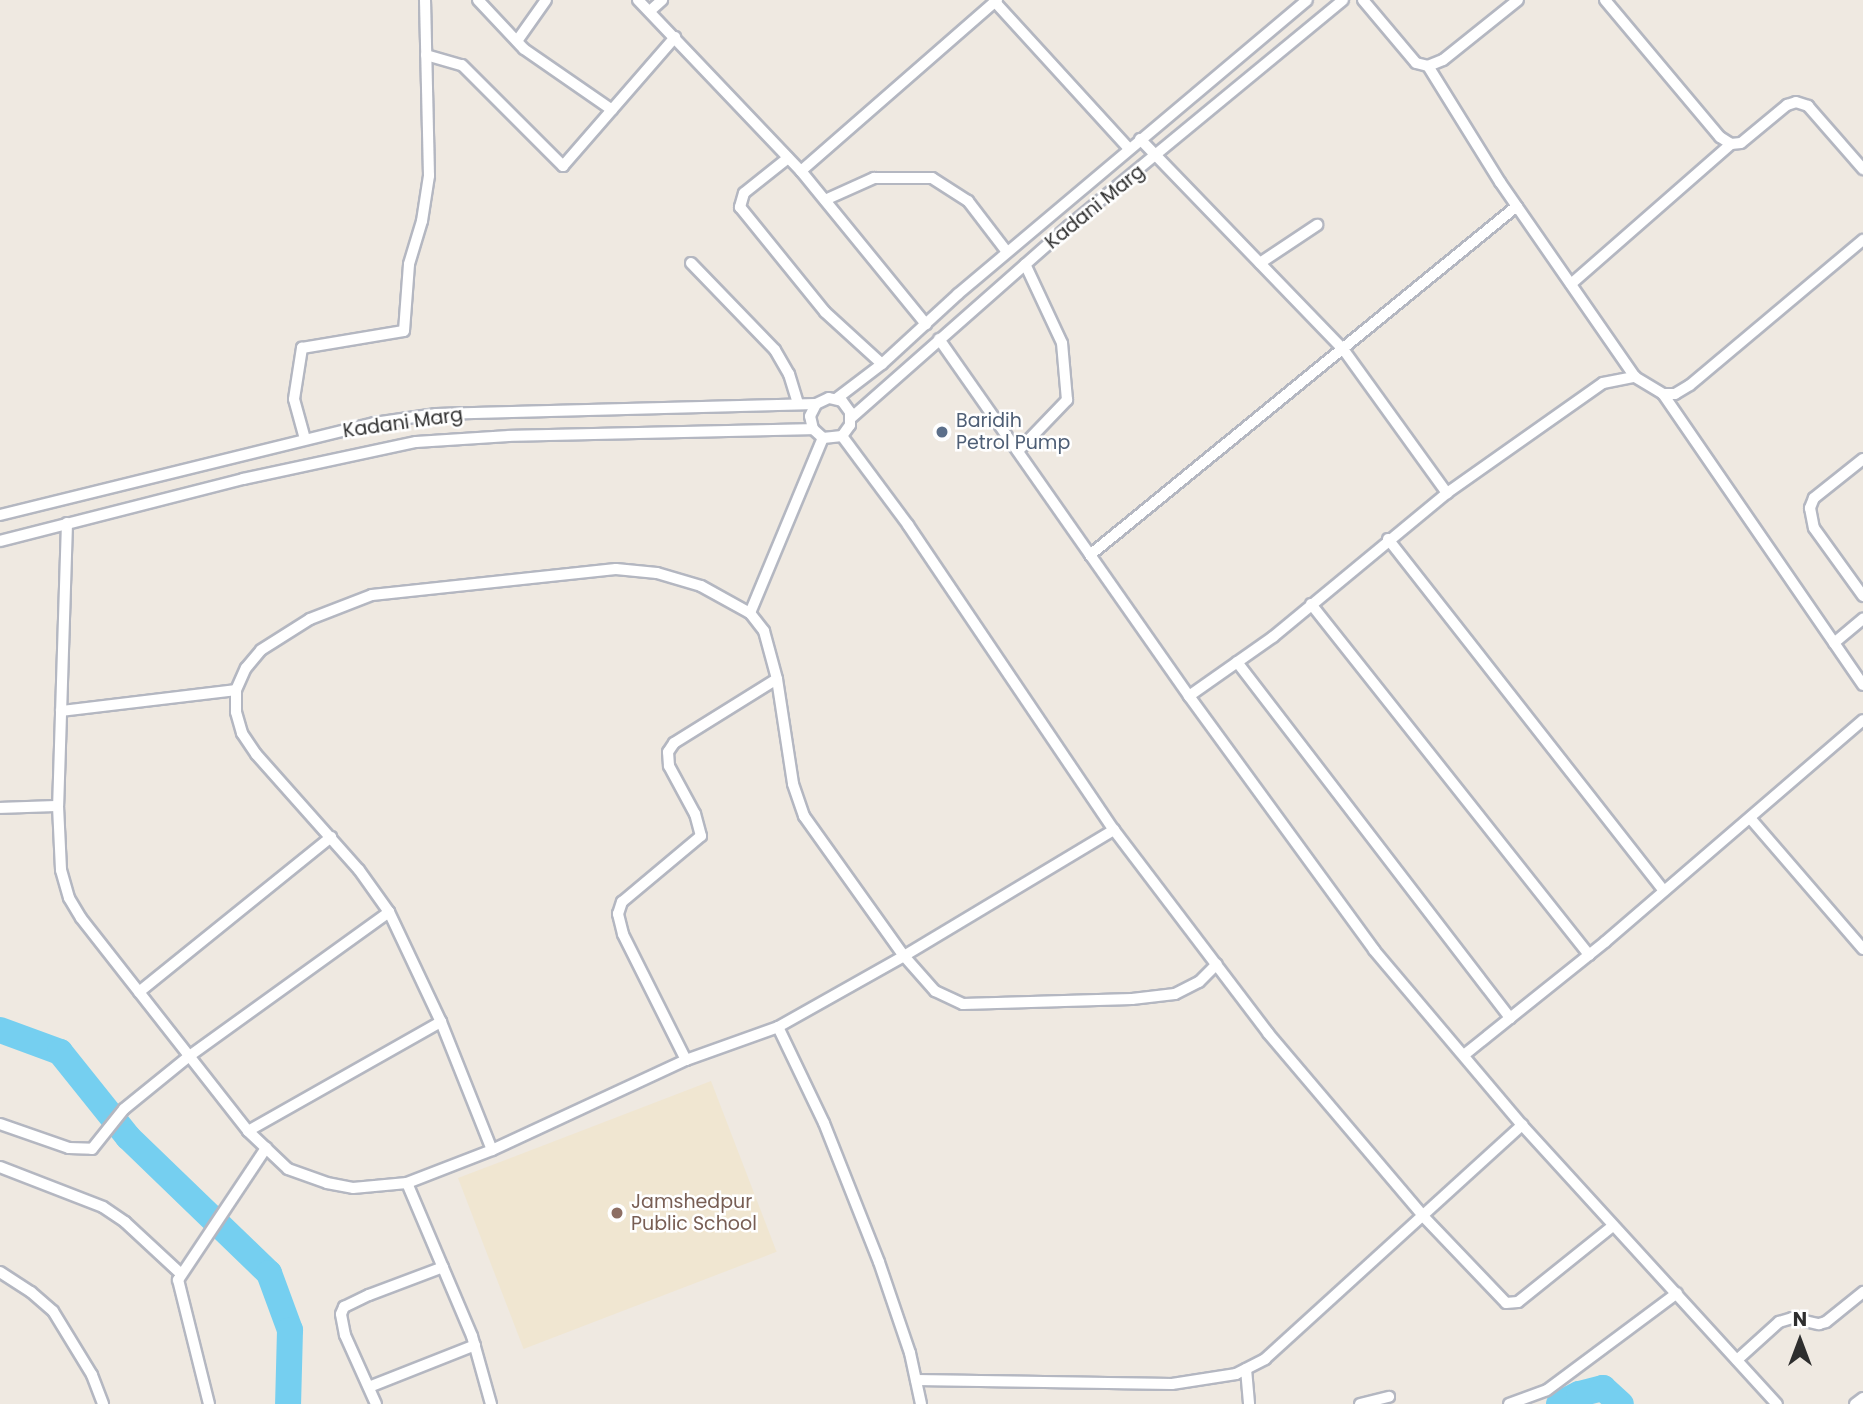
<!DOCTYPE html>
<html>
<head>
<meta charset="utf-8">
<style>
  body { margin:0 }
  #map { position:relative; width:1863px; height:1404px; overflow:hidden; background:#efe9e1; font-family:Poppins,sans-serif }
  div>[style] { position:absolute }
  .education>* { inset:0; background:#f0e6d1; transform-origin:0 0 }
  .river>* { height:26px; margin:-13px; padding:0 13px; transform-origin:13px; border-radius:13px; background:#75cff0 }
  .roads { filter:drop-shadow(2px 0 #b4b7c1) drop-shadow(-2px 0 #b4b7c1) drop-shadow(0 2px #b4b7c1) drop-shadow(0 -2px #b4b7c1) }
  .minor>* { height:10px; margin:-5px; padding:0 5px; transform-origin:5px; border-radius:5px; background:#fff }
  .dots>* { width:19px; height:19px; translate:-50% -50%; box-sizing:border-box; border:4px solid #fff; border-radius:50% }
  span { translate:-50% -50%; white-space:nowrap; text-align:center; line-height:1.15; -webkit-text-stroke:5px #fff; paint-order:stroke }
  .street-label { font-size:19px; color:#2e2e2e }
  .service-label { font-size:19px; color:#4e5e75 }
  .left { translate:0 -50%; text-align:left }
  .education-label { font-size:19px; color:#785e54 }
  .north { position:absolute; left:1765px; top:1306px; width:70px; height:70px; -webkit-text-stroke:5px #fff; paint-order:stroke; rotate:0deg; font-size:19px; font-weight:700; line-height:28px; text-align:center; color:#2e2e2e }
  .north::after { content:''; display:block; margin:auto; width:24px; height:32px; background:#2e2e2e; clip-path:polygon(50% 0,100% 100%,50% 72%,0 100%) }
</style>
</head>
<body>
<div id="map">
  <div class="education">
    <div style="left:711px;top:1081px;width:183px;height:271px;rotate:69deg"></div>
  </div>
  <div class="river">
    <div style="left:0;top:1030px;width:64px;rotate:20.1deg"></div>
    <div style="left:60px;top:1052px;width:109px;rotate:51.3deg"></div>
    <div style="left:128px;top:1137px;width:196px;rotate:44deg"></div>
    <div style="left:269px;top:1273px;width:61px;rotate:69.8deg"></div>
    <div style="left:290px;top:1330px;width:74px;rotate:91.5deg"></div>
    <div style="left:1559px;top:1404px;width:22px;rotate:-27deg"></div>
    <div style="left:1579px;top:1394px;width:25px;rotate:-14deg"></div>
    <div style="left:1603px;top:1388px;width:24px;rotate:42deg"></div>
  </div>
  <div class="roads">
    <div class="minor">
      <div style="left:478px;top:0;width:67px;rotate:46.8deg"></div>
      <div style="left:524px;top:49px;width:107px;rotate:34.7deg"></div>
      <div style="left:638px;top:0;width:236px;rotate:46.4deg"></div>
      <div style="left:801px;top:171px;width:198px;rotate:50.8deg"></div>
      <div style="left:1363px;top:0;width:82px;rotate:49.9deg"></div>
      <div style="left:1416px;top:63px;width:12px;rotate:14deg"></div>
      <div style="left:1428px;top:66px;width:16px;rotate:-22deg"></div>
      <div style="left:1443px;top:60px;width:96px;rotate:-38.7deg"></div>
      <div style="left:1605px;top:0;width:179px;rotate:50deg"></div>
      <div style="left:1720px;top:137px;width:13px;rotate:32deg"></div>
      <div style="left:1731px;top:144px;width:10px;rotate:-6deg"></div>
      <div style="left:1741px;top:143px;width:60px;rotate:-39.6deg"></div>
      <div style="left:1787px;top:105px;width:9px;rotate:-18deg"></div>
      <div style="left:1796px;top:102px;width:13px;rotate:18deg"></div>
      <div style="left:1808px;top:106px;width:84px;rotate:48.9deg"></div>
      <div style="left:995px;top:2px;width:199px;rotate:47.6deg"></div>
      <div style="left:651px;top:10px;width:15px;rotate:-42deg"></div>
      <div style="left:517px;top:41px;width:50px;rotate:-54.7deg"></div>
      <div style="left:426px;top:55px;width:37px;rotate:16deg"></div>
      <div style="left:462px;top:65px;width:143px;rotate:45deg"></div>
      <div style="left:563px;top:166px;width:171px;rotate:-49deg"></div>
      <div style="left:1428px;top:66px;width:137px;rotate:58.2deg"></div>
      <div style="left:1500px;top:182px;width:237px;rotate:55.3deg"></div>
      <div style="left:1140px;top:139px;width:292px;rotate:46deg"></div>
      <div style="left:1343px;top:349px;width:178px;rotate:54.2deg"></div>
      <div style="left:788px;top:158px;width:56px;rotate:141.5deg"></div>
      <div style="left:744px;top:193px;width:15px;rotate:106deg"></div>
      <div style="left:740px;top:207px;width:135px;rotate:51deg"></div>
      <div style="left:825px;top:312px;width:77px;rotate:42.4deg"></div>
      <div style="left:801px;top:171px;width:260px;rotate:-41.1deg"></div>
      <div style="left:825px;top:200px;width:54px;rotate:-24.2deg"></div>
      <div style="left:874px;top:178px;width:58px"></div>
      <div style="left:932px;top:178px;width:43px;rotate:32.6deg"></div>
      <div style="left:968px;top:201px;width:64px;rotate:52.6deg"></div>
      <div style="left:691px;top:263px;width:121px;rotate:46deg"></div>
      <div style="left:775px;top:350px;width:28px;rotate:60deg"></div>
      <div style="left:789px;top:374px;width:31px;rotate:73deg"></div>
      <div style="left:1260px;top:263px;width:69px;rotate:-33.7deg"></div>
      <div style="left:1571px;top:284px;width:213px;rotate:-41.2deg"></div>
      <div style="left:939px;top:339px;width:436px;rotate:55deg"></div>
      <div style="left:1189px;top:696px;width:314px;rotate:53.9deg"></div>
      <div style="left:1374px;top:950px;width:229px;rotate:49.8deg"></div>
      <div style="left:1522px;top:1125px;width:378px;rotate:47.6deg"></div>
      <div style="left:1663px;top:394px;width:353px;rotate:55.5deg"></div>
      <div style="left:836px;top:399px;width:58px;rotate:-37.3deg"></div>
      <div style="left:882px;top:364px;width:103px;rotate:-42.6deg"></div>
      <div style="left:958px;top:294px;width:456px;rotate:-40.1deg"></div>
      <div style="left:851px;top:418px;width:290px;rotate:-41.4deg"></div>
      <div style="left:1069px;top:226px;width:355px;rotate:-39.5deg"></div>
      <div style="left:842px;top:436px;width:111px;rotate:53.4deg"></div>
      <div style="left:908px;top:525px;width:368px;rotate:56deg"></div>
      <div style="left:1114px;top:830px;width:255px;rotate:52.8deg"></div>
      <div style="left:1268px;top:1033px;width:240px;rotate:49.7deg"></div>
      <div style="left:1423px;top:1216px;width:120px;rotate:46.3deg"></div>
      <div style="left:1506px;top:1303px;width:12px;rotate:-5deg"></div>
      <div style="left:1518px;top:1302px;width:122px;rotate:-38.7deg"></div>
      <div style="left:305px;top:439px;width:41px;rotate:-105.4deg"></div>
      <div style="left:294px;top:399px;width:52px;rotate:-81.1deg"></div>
      <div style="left:302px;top:348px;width:103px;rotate:-9.5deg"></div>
      <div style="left:404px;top:331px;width:67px;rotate:-85.7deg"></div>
      <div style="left:409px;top:264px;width:45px;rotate:-73.2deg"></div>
      <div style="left:422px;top:221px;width:46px;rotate:-81.2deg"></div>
      <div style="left:429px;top:176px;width:176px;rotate:-91.3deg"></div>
      <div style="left:1018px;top:451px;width:71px;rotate:-46.1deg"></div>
      <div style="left:1067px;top:400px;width:57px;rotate:-95deg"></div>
      <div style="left:1062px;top:343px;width:87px;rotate:-115.1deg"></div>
      <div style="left:1863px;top:459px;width:63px;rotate:141.5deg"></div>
      <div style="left:1814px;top:498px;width:11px;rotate:112deg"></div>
      <div style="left:1810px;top:508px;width:20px;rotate:79deg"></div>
      <div style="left:1814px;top:528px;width:84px;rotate:54.2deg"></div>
      <div style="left:0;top:515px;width:385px;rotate:-13.8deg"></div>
      <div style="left:374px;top:423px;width:63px;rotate:-8.3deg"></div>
      <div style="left:436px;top:414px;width:380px;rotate:-1.5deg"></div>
      <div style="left:816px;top:404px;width:14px;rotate:-25deg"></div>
      <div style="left:829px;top:398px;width:13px;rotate:13deg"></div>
      <div style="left:842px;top:401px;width:14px;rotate:54deg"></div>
      <div style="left:850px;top:412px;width:13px;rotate:90deg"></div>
      <div style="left:850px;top:425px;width:14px;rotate:126deg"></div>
      <div style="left:842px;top:436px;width:19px;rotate:174deg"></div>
      <div style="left:823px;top:438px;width:13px;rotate:-138deg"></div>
      <div style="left:813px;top:429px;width:13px;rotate:-103deg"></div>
      <div style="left:810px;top:416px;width:13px;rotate:-63deg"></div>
      <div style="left:67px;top:523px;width:283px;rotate:91.8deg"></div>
      <div style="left:58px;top:806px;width:64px;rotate:87.3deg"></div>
      <div style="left:61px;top:870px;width:29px;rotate:74deg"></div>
      <div style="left:69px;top:898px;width:23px;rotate:59deg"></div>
      <div style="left:81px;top:918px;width:271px;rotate:51.9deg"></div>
      <div style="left:248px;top:1131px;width:55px;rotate:43.5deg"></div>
      <div style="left:288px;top:1169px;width:41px;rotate:19.7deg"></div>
      <div style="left:327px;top:1183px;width:26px;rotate:11deg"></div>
      <div style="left:353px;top:1188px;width:54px;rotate:-5.3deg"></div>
      <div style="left:407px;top:1183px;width:91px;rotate:-21.2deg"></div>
      <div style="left:492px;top:1150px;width:214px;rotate:-24.9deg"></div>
      <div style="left:686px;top:1060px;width:98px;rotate:-19.7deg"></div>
      <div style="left:778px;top:1027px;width:145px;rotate:-29.4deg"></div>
      <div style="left:904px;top:956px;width:245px;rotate:-31deg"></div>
      <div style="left:1388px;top:539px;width:447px;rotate:51.9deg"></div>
      <div style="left:0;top:541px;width:251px;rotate:-14.3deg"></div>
      <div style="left:243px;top:479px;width:177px;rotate:-12.1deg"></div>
      <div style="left:416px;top:442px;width:93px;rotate:-3.7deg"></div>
      <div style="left:509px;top:436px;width:304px;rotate:-1.3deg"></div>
      <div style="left:1090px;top:555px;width:551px;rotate:-39.26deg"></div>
      <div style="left:1311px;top:604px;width:448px;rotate:51.6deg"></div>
      <div style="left:750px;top:613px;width:190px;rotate:-67.4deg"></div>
      <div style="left:1834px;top:643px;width:38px;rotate:-40deg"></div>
      <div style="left:1237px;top:662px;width:449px;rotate:52.5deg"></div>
      <div style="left:1189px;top:696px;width:103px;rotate:-35.1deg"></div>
      <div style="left:1273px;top:637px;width:226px;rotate:-39.6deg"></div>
      <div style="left:1447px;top:493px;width:191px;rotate:-35.2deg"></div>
      <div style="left:1603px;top:383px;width:33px;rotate:-11deg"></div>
      <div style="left:1635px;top:377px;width:33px;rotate:31deg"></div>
      <div style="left:1663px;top:394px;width:12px"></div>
      <div style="left:1675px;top:394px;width:17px;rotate:-31deg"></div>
      <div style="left:1690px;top:385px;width:226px;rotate:-40deg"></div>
      <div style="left:61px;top:711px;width:176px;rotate:-6.8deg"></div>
      <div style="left:0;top:808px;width:58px;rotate:-2deg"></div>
      <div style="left:1750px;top:818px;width:173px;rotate:49.2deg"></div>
      <div style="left:139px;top:992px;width:247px;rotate:-38.9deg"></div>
      <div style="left:778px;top:1027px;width:106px;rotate:64.4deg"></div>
      <div style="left:824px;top:1123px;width:149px;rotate:68.4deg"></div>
      <div style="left:879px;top:1262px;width:96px;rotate:71.2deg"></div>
      <div style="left:910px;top:1353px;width:52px;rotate:77.8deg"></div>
      <div style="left:1464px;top:1055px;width:181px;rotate:-38.7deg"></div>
      <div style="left:1605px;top:942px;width:340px;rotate:-40.7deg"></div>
      <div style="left:686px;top:1060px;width:141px;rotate:-116.6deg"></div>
      <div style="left:623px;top:934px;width:21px;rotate:-104deg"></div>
      <div style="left:618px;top:914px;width:13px;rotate:-72deg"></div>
      <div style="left:622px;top:902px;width:103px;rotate:-39.9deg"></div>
      <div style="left:701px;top:836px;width:23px;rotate:-105deg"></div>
      <div style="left:695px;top:814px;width:55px;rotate:-118.4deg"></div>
      <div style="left:669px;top:766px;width:14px;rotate:-94deg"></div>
      <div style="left:668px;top:752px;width:11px;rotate:-56deg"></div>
      <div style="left:674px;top:743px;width:121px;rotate:-31.9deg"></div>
      <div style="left:0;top:1124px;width:73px;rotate:19.2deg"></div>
      <div style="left:69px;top:1148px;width:23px;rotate:2deg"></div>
      <div style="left:92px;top:1149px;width:51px;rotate:-51.3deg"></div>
      <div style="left:124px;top:1109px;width:82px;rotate:-39.1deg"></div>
      <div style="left:188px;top:1057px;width:248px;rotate:-35.8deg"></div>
      <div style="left:248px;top:1131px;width:222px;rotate:-29.5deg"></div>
      <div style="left:492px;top:1150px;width:138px;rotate:-111.7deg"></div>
      <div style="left:441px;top:1022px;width:122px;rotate:-115.3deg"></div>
      <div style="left:389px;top:912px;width:52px;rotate:-125.5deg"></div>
      <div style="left:359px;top:870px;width:155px;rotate:-131.6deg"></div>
      <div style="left:256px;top:754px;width:25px;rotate:-124deg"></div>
      <div style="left:242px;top:733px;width:22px;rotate:-106deg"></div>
      <div style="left:236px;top:712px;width:22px;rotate:-90deg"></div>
      <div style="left:236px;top:690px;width:24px;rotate:-66deg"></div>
      <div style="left:246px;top:668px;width:23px;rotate:-50deg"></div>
      <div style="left:261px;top:650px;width:58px;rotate:-32.3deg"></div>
      <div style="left:310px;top:619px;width:66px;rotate:-21.2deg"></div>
      <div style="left:372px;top:595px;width:245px;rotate:-6.1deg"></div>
      <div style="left:616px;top:569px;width:41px;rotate:5.6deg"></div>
      <div style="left:657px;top:573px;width:46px;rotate:16.5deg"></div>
      <div style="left:701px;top:586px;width:56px;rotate:28.9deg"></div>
      <div style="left:750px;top:613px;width:23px;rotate:52deg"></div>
      <div style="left:764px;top:631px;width:50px;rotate:74.8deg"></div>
      <div style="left:777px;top:679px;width:106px;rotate:81.3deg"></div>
      <div style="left:793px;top:784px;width:34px;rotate:71deg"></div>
      <div style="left:804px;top:816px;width:172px;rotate:54.5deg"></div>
      <div style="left:904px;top:956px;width:47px;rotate:48.5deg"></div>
      <div style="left:935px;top:991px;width:31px;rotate:25deg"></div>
      <div style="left:963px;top:1004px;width:169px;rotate:-1.7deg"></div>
      <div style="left:1132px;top:999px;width:43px;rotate:-6.6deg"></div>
      <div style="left:1175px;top:994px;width:27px;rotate:-27deg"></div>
      <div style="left:1199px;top:982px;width:25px;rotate:-45deg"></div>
      <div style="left:0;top:1167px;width:110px;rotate:21.2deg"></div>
      <div style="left:103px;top:1207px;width:27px;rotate:34deg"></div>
      <div style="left:125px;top:1222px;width:75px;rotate:42.8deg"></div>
      <div style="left:407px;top:1183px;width:166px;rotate:67deg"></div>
      <div style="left:472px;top:1336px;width:71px;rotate:74.4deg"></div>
      <div style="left:0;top:1272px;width:37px;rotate:33deg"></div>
      <div style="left:31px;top:1292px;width:29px;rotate:41deg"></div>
      <div style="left:53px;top:1311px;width:75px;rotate:58.6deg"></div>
      <div style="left:92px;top:1375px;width:31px;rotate:69deg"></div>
      <div style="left:1737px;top:1360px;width:57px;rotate:-42.1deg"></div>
      <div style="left:1779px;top:1322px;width:14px;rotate:-17deg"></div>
      <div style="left:1792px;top:1318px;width:28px;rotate:13deg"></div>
      <div style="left:1819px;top:1324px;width:7px;rotate:-16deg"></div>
      <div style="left:1826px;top:1322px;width:48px;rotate:-39deg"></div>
      <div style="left:1246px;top:1369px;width:35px;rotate:85deg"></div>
      <div style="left:916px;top:1380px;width:256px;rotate:0.9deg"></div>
      <div style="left:1172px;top:1384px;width:65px;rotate:-8.9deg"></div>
      <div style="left:1236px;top:1374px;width:33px;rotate:-27deg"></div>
      <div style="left:1265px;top:1359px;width:348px;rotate:-42.3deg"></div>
      <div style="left:369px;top:1387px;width:114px;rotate:-21.6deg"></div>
      <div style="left:209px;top:1404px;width:128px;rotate:-104deg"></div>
      <div style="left:178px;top:1280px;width:159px;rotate:-56.3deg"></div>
      <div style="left:376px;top:1404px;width:76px;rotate:-114.2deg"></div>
      <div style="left:345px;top:1335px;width:21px;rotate:-101deg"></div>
      <div style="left:341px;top:1314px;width:8px;rotate:-67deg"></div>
      <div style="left:344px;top:1307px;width:28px;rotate:-26deg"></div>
      <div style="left:369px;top:1295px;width:79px;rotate:-20.7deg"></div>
      <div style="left:1360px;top:1404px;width:30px;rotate:-14deg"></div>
      <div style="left:1509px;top:1404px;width:40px;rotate:-20.2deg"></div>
      <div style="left:1547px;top:1390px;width:162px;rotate:-36.7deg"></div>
      <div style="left:1855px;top:1404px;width:10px;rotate:-37deg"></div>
    </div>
  </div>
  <div class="dots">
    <div style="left:942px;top:432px;background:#5c6f8a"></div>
    <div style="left:617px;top:1213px;background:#8d6e63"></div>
  </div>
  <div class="street-label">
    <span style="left:1095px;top:207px;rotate:-39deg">Kadani Marg</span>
    <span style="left:403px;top:423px;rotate:-8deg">Kadani Marg</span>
  </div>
  <div class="service-label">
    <span class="left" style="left:956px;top:432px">Baridih<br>Petrol Pump</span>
  </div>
  <div class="education-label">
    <span class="left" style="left:631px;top:1213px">Jamshedpur<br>Public School</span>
  </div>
  <div class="north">N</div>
</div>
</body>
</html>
